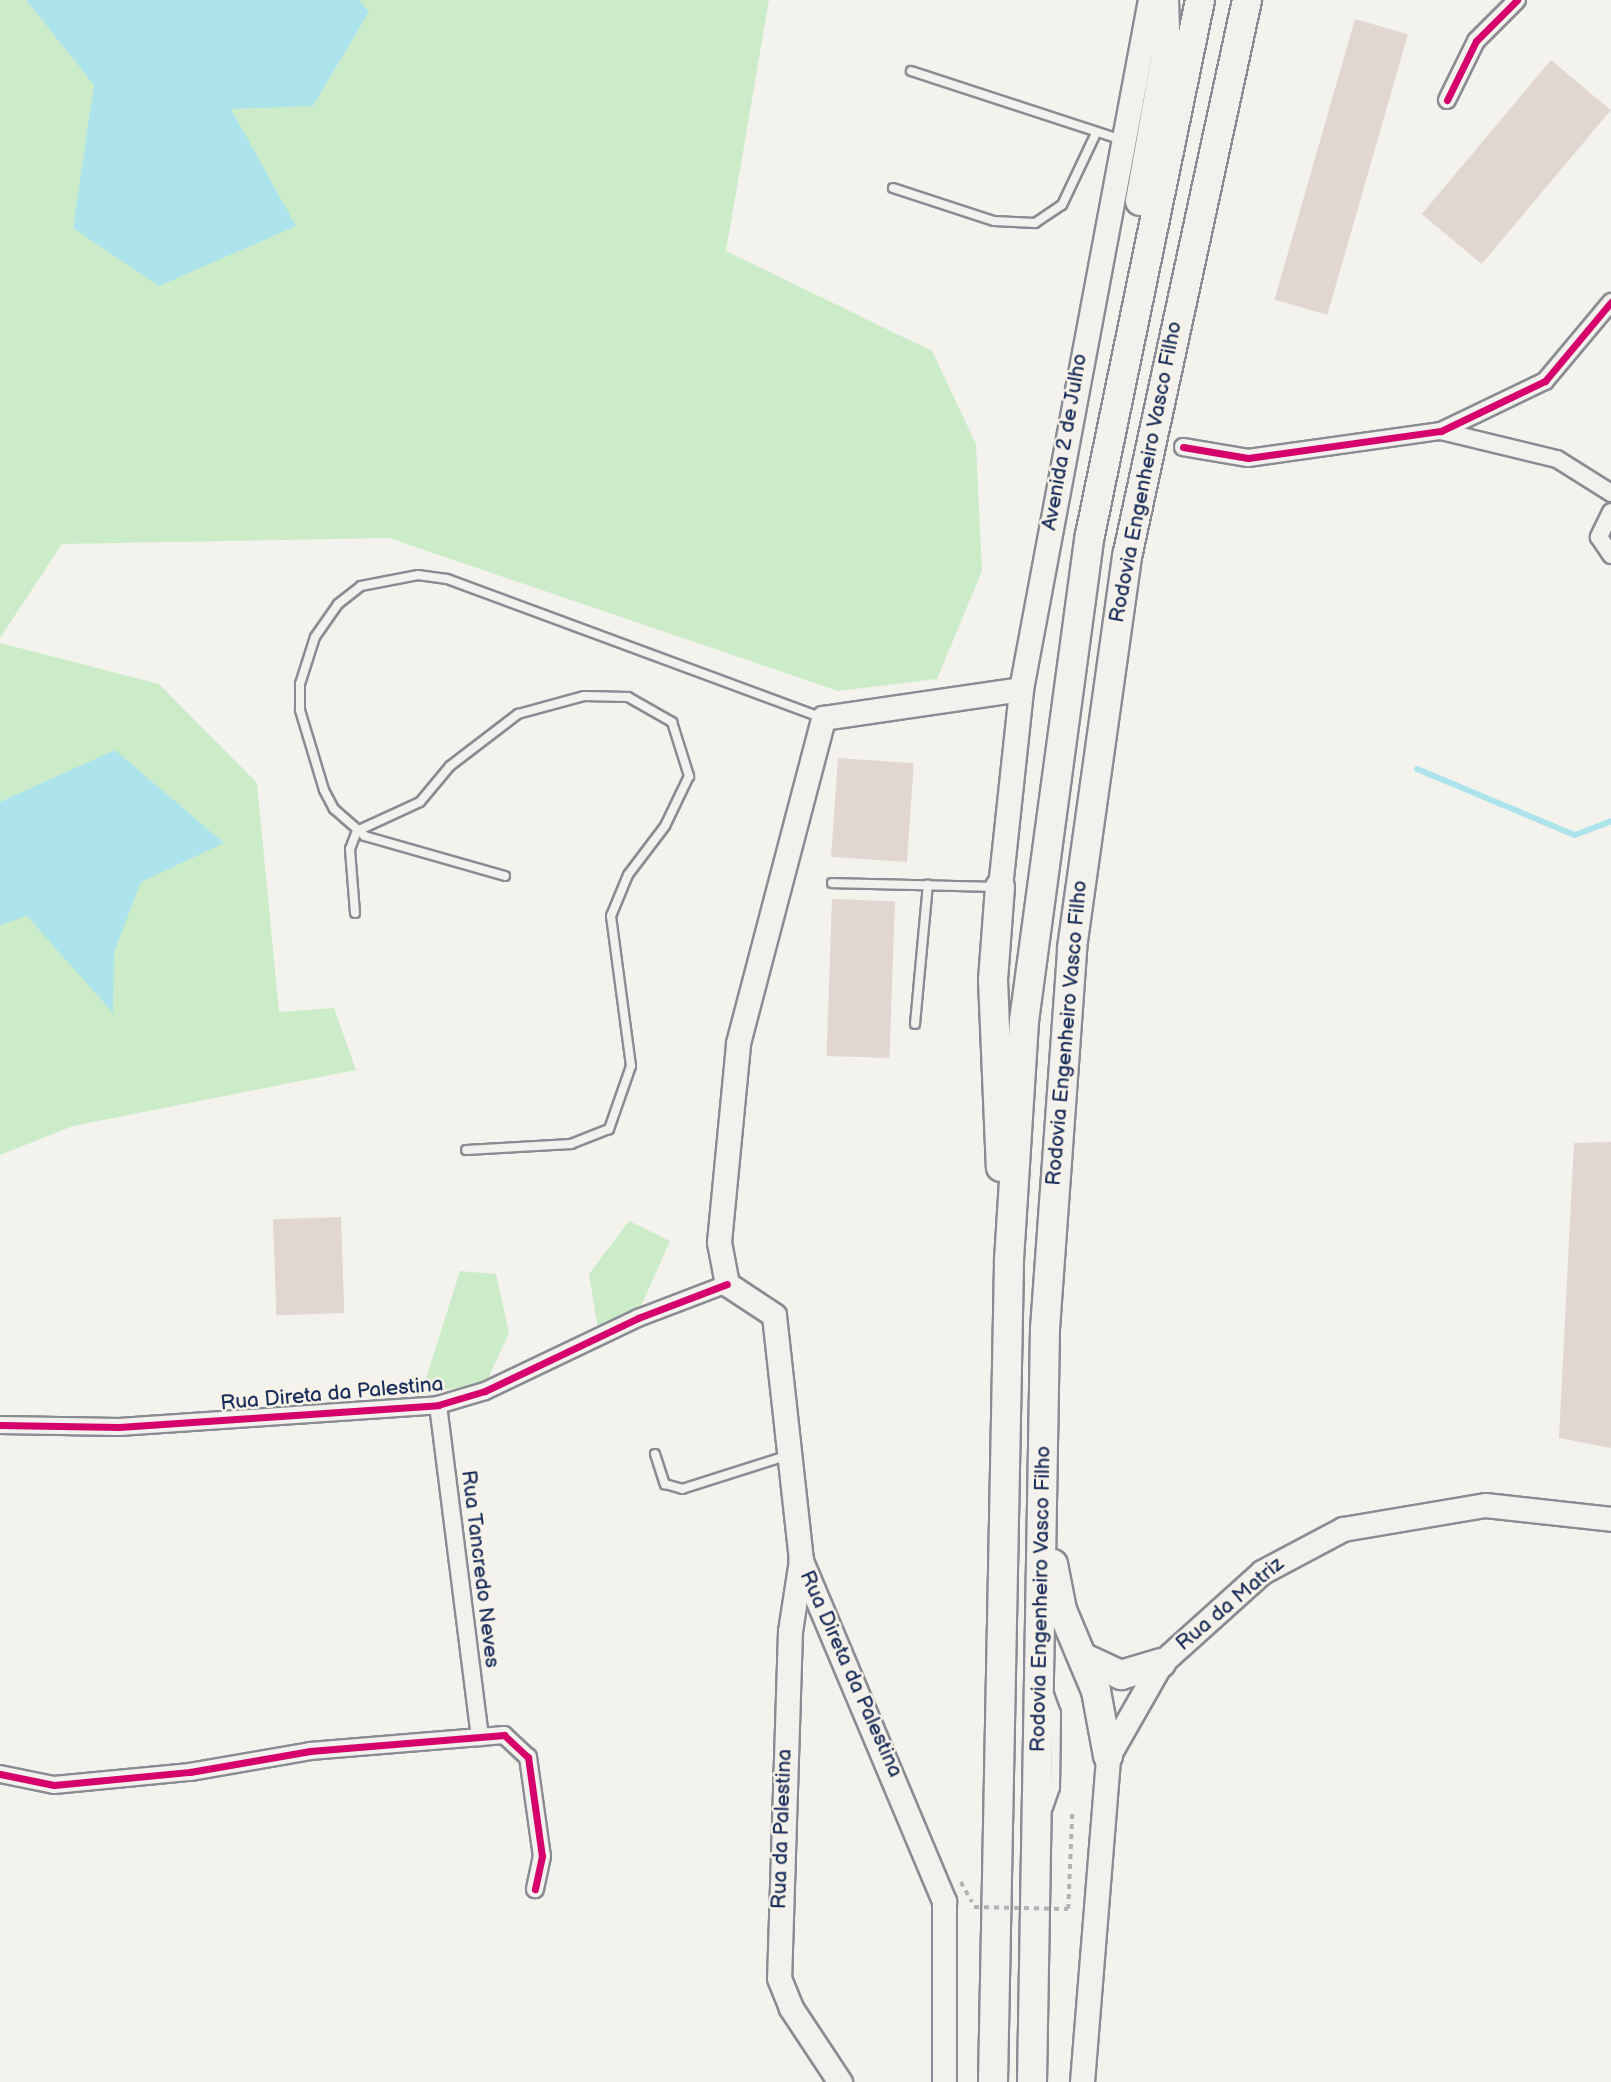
<!DOCTYPE html>
<html>
<head>
<meta charset="utf-8">
<style>
  body { margin:0 }
  #map { position:relative; width:1611px; height:2082px; overflow:hidden; background:#f4f2ec; font-family:"Balsamiq Sans",sans-serif }
  div>[style] { position:absolute }
  .green>* { inset:0; background:#ccecc9 }
  .water>* { inset:0; background:#ade4ec }
  .stream>* { height:6px; margin:-3px; padding:0 3px; transform-origin:3px; border-radius:3px; background:#ade4ec }
  .building>* { inset:0; background:#e2d6d0; transform-origin:0 0 }
  .path>* { height:3.5px; margin-top:-1.75px; transform-origin:0; background:repeating-linear-gradient(90deg,#b1b2b5 0 5px,transparent 0 10px) }
  .roads { filter:drop-shadow(2px 0 #898c92) drop-shadow(-2px 0 #898c92) drop-shadow(0 2px #898c92) drop-shadow(0 -2px #898c92) }
  .service>* { height:8px; margin:-4px; padding:0 4px; transform-origin:4px; border-radius:4px; background:#f2f1ed }
  .minor>* { height:16px; margin:-8px; padding:0 8px; transform-origin:8px; border-radius:8px; background:#f2f1ed }
  .secondary>* { height:23px; margin:-11.5px; padding:0 11.5px; transform-origin:11.5px; border-radius:11.5px; background:#f2f1ed }
  .motorway>* { height:28px; margin:-14px; padding:0 14px; transform-origin:14px; border-radius:14px; background:#f2f1ed }
  .path-bridge>* { height:3.5px; margin-top:-1.75px; transform-origin:0; background:repeating-linear-gradient(90deg,#b1b2b5 0 5px,transparent 0 10px) }
  .cycleway>* { height:7px; margin:-3.5px; padding:0 3.5px; transform-origin:3.5px; border-radius:3.5px; background:#d6006c }
  span { translate:-50% -50%; white-space:nowrap; text-align:center; line-height:1.15; -webkit-text-stroke:5px #f7f3e8; paint-order:stroke }
  .street-label { font-size:21px; color:#1b2f5e }
</style>
</head>
<body>
<div id="map">
  <div class="green">
    <div style="clip-path:polygon(0 0,769px 0,726px 251px,932px 351px,976px 444px,982px 571px,937px 679px,838px 691px,389px 538px,62px 544px,0 638px)"></div>
    <div style="clip-path:polygon(0 643px,159px 684px,257px 783px,279px 1012px,334px 1008px,356px 1070px,73px 1126px,0 1155px)"></div>
    <div style="clip-path:polygon(629px 1221px,670px 1241px,639px 1311px,598px 1330px,589px 1274px)"></div>
    <div style="clip-path:polygon(460px 1271px,496px 1274px,509px 1333px,486px 1383px,421px 1394px)"></div>
  </div>
  <div class="water">
    <div style="clip-path:polygon(26px 0,359px 0,369px 12px,313px 106px,231px 109px,296px 226px,159px 286px,73px 228px,94px 85px)"></div>
    <div style="clip-path:polygon(115px 750px,224px 843px,141px 882px,114px 952px,113px 1013px,27px 916px,0 925px,0 802px)"></div>
  </div>
  <div class="stream">
    <div style="left:1417px;top:769px;width:171px;rotate:22.7deg"></div>
    <div style="left:1575px;top:835px;width:39px;rotate:-21deg"></div>
  </div>
  <div class="building">
    <div style="left:1355px;top:19px;width:55px;height:292px;rotate:16deg"></div>
    <div style="left:1551px;top:60px;width:78px;height:201px;rotate:40deg"></div>
    <div style="left:838px;top:758px;width:76px;height:99px;rotate:4deg"></div>
    <div style="left:832px;top:899px;width:63px;height:157px;rotate:2deg"></div>
    <div style="clip-path:polygon(1611px 1142px,1611px 1448px,1559px 1438px,1574px 1143px)"></div>
    <div style="left:341px;top:1217px;width:96px;height:68px;rotate:88deg"></div>
  </div>
  <div class="path">
    <div style="left:961px;top:1882px;width:23px;rotate:61deg"></div>
    <div style="left:1068px;top:1909px;width:96px;rotate:-87.6deg"></div>
  </div>
  <div class="roads">
    <div class="service">
      <div style="left:911px;top:71px;width:219px;rotate:18.1deg"></div>
      <div style="left:893px;top:188px;width:106px;rotate:18.1deg"></div>
      <div style="left:994px;top:221px;width:41px;rotate:2.8deg"></div>
      <div style="left:1035px;top:223px;width:32px;rotate:-34deg"></div>
      <div style="left:1062px;top:205px;width:80px;rotate:-64.7deg"></div>
      <div style="left:505px;top:876px;width:146px;rotate:-164.1deg"></div>
      <div style="left:365px;top:836px;width:41px;rotate:-138.9deg"></div>
      <div style="left:334px;top:809px;width:21px;rotate:-118deg"></div>
      <div style="left:324px;top:790px;width:84px;rotate:-106.7deg"></div>
      <div style="left:300px;top:710px;width:26px;rotate:-90deg"></div>
      <div style="left:300px;top:684px;width:49px;rotate:-72.3deg"></div>
      <div style="left:315px;top:637px;width:40px;rotate:-55.1deg"></div>
      <div style="left:338px;top:604px;width:29px;rotate:-38deg"></div>
      <div style="left:361px;top:586px;width:58px;rotate:-10.9deg"></div>
      <div style="left:418px;top:575px;width:29px;rotate:8deg"></div>
      <div style="left:447px;top:579px;width:398px;rotate:20.3deg"></div>
      <div style="left:832px;top:883px;width:162px;rotate:1.4deg"></div>
      <div style="left:355px;top:913px;width:64px;rotate:-94.5deg"></div>
      <div style="left:350px;top:849px;width:19px;rotate:-69deg"></div>
      <div style="left:357px;top:831px;width:69px;rotate:-24.7deg"></div>
      <div style="left:420px;top:802px;width:47px;rotate:-50.2deg"></div>
      <div style="left:450px;top:766px;width:86px;rotate:-37.4deg"></div>
      <div style="left:518px;top:714px;width:68px;rotate:-15.3deg"></div>
      <div style="left:584px;top:696px;width:44px;rotate:1.3deg"></div>
      <div style="left:628px;top:697px;width:51px;rotate:29.6deg"></div>
      <div style="left:672px;top:722px;width:57px;rotate:72.5deg"></div>
      <div style="left:689px;top:776px;width:55px;rotate:115.6deg"></div>
      <div style="left:665px;top:826px;width:61px;rotate:127.1deg"></div>
      <div style="left:628px;top:875px;width:44px;rotate:112.5deg"></div>
      <div style="left:611px;top:916px;width:151px;rotate:82.4deg"></div>
      <div style="left:631px;top:1066px;width:67px;rotate:109.2deg"></div>
      <div style="left:609px;top:1129px;width:41px;rotate:158.5deg"></div>
      <div style="left:571px;top:1144px;width:105px;rotate:176.7deg"></div>
      <div style="left:915px;top:1024px;width:140px;rotate:-84.7deg"></div>
      <div style="left:655px;top:1454px;width:32px;rotate:72deg"></div>
      <div style="left:665px;top:1484px;width:18px;rotate:16deg"></div>
      <div style="left:682px;top:1489px;width:109px;rotate:-17.6deg"></div>
      <div style="left:1048px;top:1808px;width:21px;rotate:-71deg"></div>
      <div style="left:1055px;top:1788px;width:75px;rotate:-89.2deg"></div>
      <div style="left:1056px;top:1713px;width:20px;rotate:-110deg"></div>
    </div>
    <div class="minor">
      <div style="left:1447px;top:100px;width:66px;rotate:-63.8deg"></div>
      <div style="left:1476px;top:41px;width:58px;rotate:-45deg"></div>
      <div style="left:1441px;top:431px;width:119px;rotate:13.6deg"></div>
      <div style="left:1557px;top:459px;width:64px;rotate:32.2deg"></div>
      <div style="left:1183px;top:447px;width:66px;rotate:9.6deg"></div>
      <div style="left:1248px;top:458px;width:195px;rotate:-8deg"></div>
      <div style="left:1441px;top:431px;width:115px;rotate:-25.7deg"></div>
      <div style="left:1545px;top:381px;width:103px;rotate:-50.1deg"></div>
      <div style="left:1611px;top:512px;width:28px;rotate:116deg"></div>
      <div style="left:1599px;top:537px;width:22px;rotate:56deg"></div>
      <div style="left:438px;top:1405px;width:335px;rotate:82.8deg"></div>
      <div style="left:0;top:1425px;width:119px;rotate:1deg"></div>
      <div style="left:119px;top:1427px;width:320px;rotate:-3.9deg"></div>
      <div style="left:438px;top:1405px;width:49px;rotate:-16.6deg"></div>
      <div style="left:485px;top:1391px;width:170px;rotate:-25.5deg"></div>
      <div style="left:638px;top:1318px;width:95px;rotate:-20.9deg"></div>
      <div style="left:0;top:1774px;width:55px;rotate:11.5deg"></div>
      <div style="left:54px;top:1785px;width:137px;rotate:-5.5deg"></div>
      <div style="left:190px;top:1772px;width:122px;rotate:-9.9deg"></div>
      <div style="left:310px;top:1751px;width:195px;rotate:-4.7deg"></div>
      <div style="left:504px;top:1735px;width:33px;rotate:43deg"></div>
      <div style="left:528px;top:1757px;width:100px;rotate:82deg"></div>
      <div style="left:542px;top:1856px;width:34px;rotate:102deg"></div>
    </div>
    <div class="secondary">
      <div style="left:1000px;top:887px;width:199px;rotate:-83.9deg"></div>
      <div style="left:1021px;top:689px;width:701px;rotate:-79.4deg"></div>
      <div style="left:801px;top:1560px;width:72px;rotate:98.8deg"></div>
      <div style="left:790px;top:1631px;width:347px;rotate:91.8deg"></div>
      <div style="left:779px;top:1978px;width:32px;rotate:68deg"></div>
      <div style="left:791px;top:2008px;width:89px;rotate:56.5deg"></div>
      <div style="left:944px;top:2082px;width:181px;rotate:-90deg"></div>
      <div style="left:944px;top:1901px;width:370px;rotate:-112.8deg"></div>
      <div style="left:801px;top:1560px;width:246px;rotate:-96.3deg"></div>
      <div style="left:774px;top:1315px;width:56px;rotate:-146.6deg"></div>
      <div style="left:727px;top:1284px;width:43px;rotate:-100.8deg"></div>
      <div style="left:719px;top:1242px;width:200px;rotate:-84.5deg"></div>
      <div style="left:738px;top:1043px;width:336px;rotate:-75.3deg"></div>
      <div style="left:823px;top:718px;width:200px;rotate:-8.3deg"></div>
      <div style="left:1082px;top:2082px;width:327px;rotate:-85.4deg"></div>
      <div style="left:1108px;top:1756px;width:107px;rotate:-60.3deg"></div>
      <div style="left:1161px;top:1663px;width:136px;rotate:-42deg"></div>
      <div style="left:1262px;top:1572px;width:92px;rotate:-28deg"></div>
      <div style="left:1343px;top:1529px;width:144px;rotate:-9.6deg"></div>
      <div style="left:1485px;top:1505px;width:127px;rotate:6.3deg"></div>
    </div>
    <div class="motorway">
      <div style="left:1140px;top:201px;width:148px;rotate:-79.9deg"></div>
      <div style="left:1166px;top:55px;width:55px;rotate:-92.1deg"></div>
      <div style="left:1000px;top:887px;width:93px;rotate:94.3deg"></div>
      <div style="left:993px;top:980px;width:187px;rotate:87.6deg"></div>
      <div style="left:1053px;top:1564px;width:47px;rotate:78.9deg"></div>
      <div style="left:1062px;top:1610px;width:88px;rotate:67.2deg"></div>
      <div style="left:1096px;top:1691px;width:66px;rotate:79.5deg"></div>
      <div style="left:1084px;top:1658px;width:41px;rotate:24.7deg"></div>
      <div style="left:1121px;top:1675px;width:42px;rotate:-16.7deg"></div>
      <div style="left:993px;top:2082px;width:822px;rotate:-88.88deg"></div>
      <div style="left:1009px;top:1260px;width:239px;rotate:-86.4deg"></div>
      <div style="left:1024px;top:1021px;width:490px;rotate:-82.3deg"></div>
      <div style="left:1090px;top:535px;width:546px;rotate:-78.38deg"></div>
      <div style="left:1032px;top:2082px;width:753px;rotate:-89.01deg"></div>
      <div style="left:1045px;top:1329px;width:382px;rotate:-85.9deg"></div>
      <div style="left:1072px;top:948px;width:395px;rotate:-82deg"></div>
      <div style="left:1127px;top:557px;width:570px;rotate:-77.84deg"></div>
    </div>
  </div>
  <div class="path-bridge">
    <div style="left:974px;top:1907px;width:94px;rotate:1.2deg"></div>
  </div>
  <div class="cycleway">
    <div style="left:1447px;top:100px;width:66px;rotate:-63.8deg"></div>
    <div style="left:1476px;top:41px;width:58px;rotate:-45deg"></div>
    <div style="left:1183px;top:447px;width:66px;rotate:9.6deg"></div>
    <div style="left:1248px;top:458px;width:195px;rotate:-8deg"></div>
    <div style="left:1441px;top:431px;width:115px;rotate:-25.7deg"></div>
    <div style="left:1545px;top:381px;width:103px;rotate:-50.1deg"></div>
    <div style="left:0;top:1425px;width:119px;rotate:1deg"></div>
    <div style="left:119px;top:1427px;width:320px;rotate:-3.9deg"></div>
    <div style="left:438px;top:1405px;width:49px;rotate:-16.6deg"></div>
    <div style="left:485px;top:1391px;width:170px;rotate:-25.5deg"></div>
    <div style="left:638px;top:1318px;width:95px;rotate:-20.9deg"></div>
    <div style="left:0;top:1774px;width:55px;rotate:11.5deg"></div>
    <div style="left:54px;top:1785px;width:137px;rotate:-5.5deg"></div>
    <div style="left:190px;top:1772px;width:122px;rotate:-9.9deg"></div>
    <div style="left:310px;top:1751px;width:195px;rotate:-4.7deg"></div>
    <div style="left:504px;top:1735px;width:33px;rotate:43deg"></div>
    <div style="left:528px;top:1757px;width:100px;rotate:82deg"></div>
    <div style="left:542px;top:1856px;width:34px;rotate:102deg"></div>
  </div>
  <div class="street-label">
    <span style="left:1065px;top:442px;rotate:-80deg">Avenida 2 de Julho</span>
    <span style="left:1146px;top:472px;rotate:-79deg">Rodovia Engenheiro Vasco Filho</span>
    <span style="left:1067px;top:1033px;rotate:-85deg">Rodovia Engenheiro Vasco Filho</span>
    <span style="left:332px;top:1394px;rotate:-5deg">Rua Direta da Palestina</span>
    <span style="left:480px;top:1569px;rotate:83deg">Rua Tancredo Neves</span>
    <span style="left:1041px;top:1599px;rotate:-89deg">Rodovia Engenheiro Vasco Filho</span>
    <span style="left:1230px;top:1604px;rotate:-40deg">Rua da Matriz</span>
    <span style="left:851px;top:1674px;rotate:66deg">Rua Direta da Palestina</span>
    <span style="left:782px;top:1829px;rotate:-88deg">Rua da Palestina</span>
  </div>
</div>
</body>
</html>
